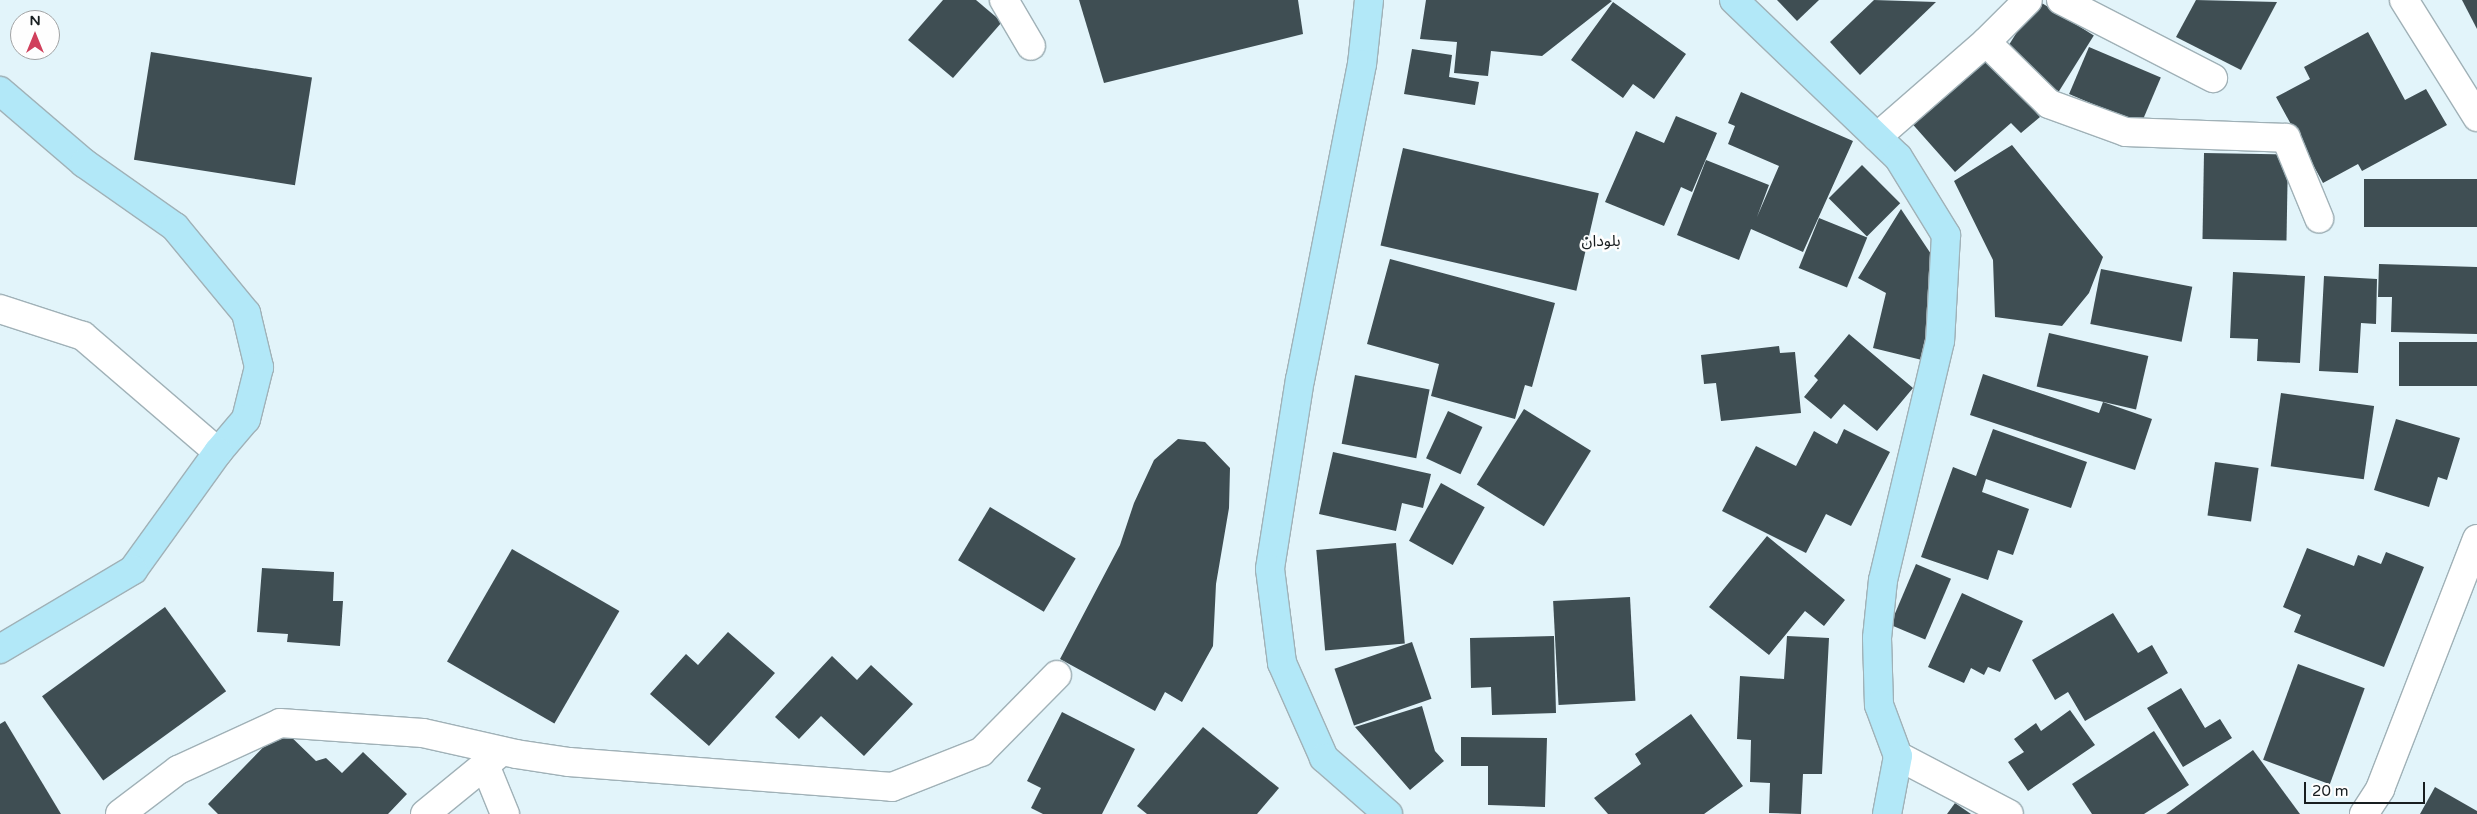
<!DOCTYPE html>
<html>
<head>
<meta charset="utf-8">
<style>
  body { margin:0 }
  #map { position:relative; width:2477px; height:814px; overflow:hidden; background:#e2f4fa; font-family:"Varela Round","Noto Sans Arabic",sans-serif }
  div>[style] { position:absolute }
  .building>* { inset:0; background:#3f4e53; transform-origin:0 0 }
  .roads { filter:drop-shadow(1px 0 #a0b1b7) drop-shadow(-1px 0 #a0b1b7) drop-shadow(0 1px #a0b1b7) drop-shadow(0 -1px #a0b1b7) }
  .minor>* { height:28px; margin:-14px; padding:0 14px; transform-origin:14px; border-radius:14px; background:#fff }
  .major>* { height:28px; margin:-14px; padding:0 14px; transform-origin:14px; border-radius:14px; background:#b2e8f8 }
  span { translate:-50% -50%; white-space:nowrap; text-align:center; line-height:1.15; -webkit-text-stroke:5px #fefefe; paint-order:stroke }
  .quarter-label { font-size:16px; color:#181e20 }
  .north { position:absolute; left:10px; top:10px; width:50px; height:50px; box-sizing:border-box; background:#fefefe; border:1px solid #a2a4a5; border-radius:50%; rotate:0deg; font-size:14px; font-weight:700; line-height:20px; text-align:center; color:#181e20 }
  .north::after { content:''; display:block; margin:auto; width:18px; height:22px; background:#d0405c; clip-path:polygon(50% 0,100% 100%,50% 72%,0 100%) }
  .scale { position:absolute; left:2304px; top:782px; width:121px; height:22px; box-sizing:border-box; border:2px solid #181e20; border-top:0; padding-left:6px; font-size:15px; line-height:18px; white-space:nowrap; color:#181e20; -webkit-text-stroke:4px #fefefe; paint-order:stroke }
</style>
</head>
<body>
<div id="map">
  <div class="building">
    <div style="clip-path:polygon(943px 0,976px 0,1002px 22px,953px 78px,908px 40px)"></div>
    <div style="clip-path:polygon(1079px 0,1298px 0,1303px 34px,1104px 83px)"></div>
    <div style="clip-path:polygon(1426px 0,1610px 0,1612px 1px,1542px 56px,1491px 51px,1488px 76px,1454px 73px,1457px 42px,1420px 39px)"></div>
    <div style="clip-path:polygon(1777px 0,1819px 0,1797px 21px)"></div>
    <div style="clip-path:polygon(1874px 0,1936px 2px,1860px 75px,1830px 42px)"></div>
    <div style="left:2037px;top:0;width:67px;height:66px;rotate:32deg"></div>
    <div style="clip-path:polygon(2196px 0,2277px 2px,2241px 70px,2176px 37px)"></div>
    <div style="clip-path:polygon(2462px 0,2477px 0,2477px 29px)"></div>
    <div style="clip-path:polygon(1613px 2px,1686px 54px,1654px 99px,1633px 84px,1623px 98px,1571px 60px)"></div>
    <div style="clip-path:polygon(2368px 32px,2405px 100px,2426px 89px,2447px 125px,2362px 171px,2358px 164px,2323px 183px,2276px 97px,2310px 79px,2304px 67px)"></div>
    <div style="left:2089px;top:47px;width:78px;height:51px;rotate:23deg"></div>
    <div style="clip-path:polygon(1412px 49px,1452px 55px,1449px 77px,1479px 82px,1475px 105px,1404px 94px)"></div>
    <div style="left:151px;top:52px;width:163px;height:109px;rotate:9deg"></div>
    <div style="clip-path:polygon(1983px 53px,2040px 117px,2021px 133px,2011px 123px,1955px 172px,1908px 119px)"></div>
    <div style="clip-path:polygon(1741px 92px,1853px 141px,1803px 252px,1751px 229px,1739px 260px,1677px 235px,1706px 160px,1769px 185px,1757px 217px,1779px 166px,1728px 144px,1735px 126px,1728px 123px)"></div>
    <div style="clip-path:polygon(1676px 116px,1717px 133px,1692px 192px,1681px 187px,1664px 226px,1605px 202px,1636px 131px,1664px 143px)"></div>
    <div style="clip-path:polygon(2012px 145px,2103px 257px,2089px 293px,2062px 326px,1995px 317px,1993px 260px,1954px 181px)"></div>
    <div style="left:1403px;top:148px;width:201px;height:100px;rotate:13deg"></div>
    <div style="left:2204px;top:153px;width:84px;height:86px;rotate:1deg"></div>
    <div style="left:1862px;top:165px;width:54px;height:47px;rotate:45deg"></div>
    <div style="left:2477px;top:179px;width:48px;height:113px;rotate:90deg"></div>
    <div style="clip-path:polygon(1901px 209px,1939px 266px,1922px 360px,1873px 348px,1886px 293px,1858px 278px)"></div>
    <div style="left:1819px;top:218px;width:52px;height:54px;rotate:22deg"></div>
    <div style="clip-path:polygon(1390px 259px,1555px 303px,1532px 387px,1525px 385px,1515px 419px,1431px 396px,1439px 364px,1367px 344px)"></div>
    <div style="clip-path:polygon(2379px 264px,2477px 267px,2477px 334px,2391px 332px,2392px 297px,2378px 297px)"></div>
    <div style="left:2101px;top:269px;width:93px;height:56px;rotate:11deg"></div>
    <div style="clip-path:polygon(2233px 272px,2305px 276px,2300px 363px,2257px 361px,2258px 339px,2230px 338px)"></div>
    <div style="clip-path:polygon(2324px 276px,2377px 279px,2376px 324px,2361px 323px,2358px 373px,2319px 371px)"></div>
    <div style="left:2049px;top:333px;width:102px;height:55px;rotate:13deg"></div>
    <div style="clip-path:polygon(1849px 334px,1913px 388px,1877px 431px,1844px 404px,1831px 419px,1804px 397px,1818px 380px,1814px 376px)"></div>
    <div style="left:2399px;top:342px;width:78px;height:44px"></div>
    <div style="clip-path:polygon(1779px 346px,1780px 353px,1795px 352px,1801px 413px,1721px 421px,1716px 383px,1704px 384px,1701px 355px)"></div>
    <div style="clip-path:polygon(1983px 374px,2099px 413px,2103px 402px,2152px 419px,2135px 470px,1970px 415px)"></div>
    <div style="left:1355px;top:375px;width:76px;height:70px;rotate:11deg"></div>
    <div style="left:2281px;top:393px;width:94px;height:74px;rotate:8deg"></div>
    <div style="left:1524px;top:409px;width:79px;height:89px;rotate:32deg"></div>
    <div style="left:1448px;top:411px;width:38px;height:52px;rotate:25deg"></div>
    <div style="clip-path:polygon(2396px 419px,2460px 438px,2447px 480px,2438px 477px,2429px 507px,2374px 490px)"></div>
    <div style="clip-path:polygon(1844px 429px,1890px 452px,1851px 526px,1826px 514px,1806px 553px,1722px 511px,1756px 446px,1796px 466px,1814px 431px,1837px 444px)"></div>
    <div style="clip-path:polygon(1993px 429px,2087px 462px,2071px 508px,1986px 479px,1982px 492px,2029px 509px,2013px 555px,1998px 550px,1988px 580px,1921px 557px,1953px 467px,1976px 476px)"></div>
    <div style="clip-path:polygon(1178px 439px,1205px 442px,1230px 468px,1229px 508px,1216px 584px,1213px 646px,1182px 702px,1165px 692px,1155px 711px,1060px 659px,1120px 545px,1134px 503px,1154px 460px)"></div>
    <div style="clip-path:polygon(1333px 452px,1431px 474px,1423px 508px,1402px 503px,1396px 531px,1319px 514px)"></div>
    <div style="left:2215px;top:462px;width:44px;height:54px;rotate:8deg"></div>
    <div style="left:1441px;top:483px;width:50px;height:66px;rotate:29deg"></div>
    <div style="left:990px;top:507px;width:100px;height:62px;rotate:31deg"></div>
    <div style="clip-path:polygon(1767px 536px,1845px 600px,1824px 626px,1805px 611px,1769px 655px,1709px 607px)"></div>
    <div style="left:1396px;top:543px;width:101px;height:80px;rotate:85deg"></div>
    <div style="clip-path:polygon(2307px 548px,2354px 566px,2358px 555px,2381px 564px,2386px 552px,2424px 567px,2384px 667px,2294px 632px,2301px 615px,2283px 607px)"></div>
    <div style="left:512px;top:549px;width:124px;height:130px;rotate:30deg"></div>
    <div style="left:1916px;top:564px;width:38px;height:66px;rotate:23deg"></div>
    <div style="clip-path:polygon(262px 568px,334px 572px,333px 601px,343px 601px,340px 646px,287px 642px,288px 634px,257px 632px)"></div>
    <div style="clip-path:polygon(1962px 593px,2023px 621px,2000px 672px,1988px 667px,1984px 675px,1971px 668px,1964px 683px,1928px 667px)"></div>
    <div style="left:1630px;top:597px;width:104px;height:77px;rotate:87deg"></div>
    <div style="left:165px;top:607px;width:104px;height:152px;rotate:54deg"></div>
    <div style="clip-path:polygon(2113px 613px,2138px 653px,2152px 645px,2168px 673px,2085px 721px,2068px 692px,2055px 700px,2032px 660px)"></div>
    <div style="clip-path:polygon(728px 632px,775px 673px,709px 746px,650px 694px,686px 654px,698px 665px)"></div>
    <div style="clip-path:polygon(1554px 636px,1556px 713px,1492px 715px,1491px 687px,1471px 688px,1470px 638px)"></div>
    <div style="clip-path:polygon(1787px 636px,1829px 638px,1822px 774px,1803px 774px,1801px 814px,1769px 813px,1770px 783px,1750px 782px,1751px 740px,1737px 739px,1740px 676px,1784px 679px)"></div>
    <div style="left:1412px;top:642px;width:60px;height:82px;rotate:71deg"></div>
    <div style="clip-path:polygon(832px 656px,857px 680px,871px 665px,913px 704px,864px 756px,821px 716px,799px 739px,775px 717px)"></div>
    <div style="left:2298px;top:664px;width:71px;height:102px;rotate:20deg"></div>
    <div style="clip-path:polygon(2181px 688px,2205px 728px,2220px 719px,2232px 738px,2183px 767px,2147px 708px)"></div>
    <div style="clip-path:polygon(1422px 706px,1435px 751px,1444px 761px,1410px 790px,1355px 727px)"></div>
    <div style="clip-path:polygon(2070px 710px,2095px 745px,2028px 791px,2008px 762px,2024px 752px,2014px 739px,2036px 723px,2041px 731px)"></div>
    <div style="clip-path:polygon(1062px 712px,1135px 749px,1102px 814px,1043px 814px,1031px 808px,1041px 788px,1027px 781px)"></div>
    <div style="clip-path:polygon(1691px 714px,1743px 786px,1704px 814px,1608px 814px,1594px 798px,1641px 764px,1635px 754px)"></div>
    <div style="clip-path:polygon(5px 721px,61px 814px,0 814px,0 724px)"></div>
    <div style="clip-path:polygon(1203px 727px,1279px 788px,1257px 814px,1147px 814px,1137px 806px)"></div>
    <div style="clip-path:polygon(282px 728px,316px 761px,326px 758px,342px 773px,363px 752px,407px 794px,388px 814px,218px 814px,208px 804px)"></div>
    <div style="clip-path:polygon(2154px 731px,2189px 785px,2144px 814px,2092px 814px,2072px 784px)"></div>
    <div style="clip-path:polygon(1461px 737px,1547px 738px,1545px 807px,1488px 805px,1488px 766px,1461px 766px)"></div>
    <div style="clip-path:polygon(2253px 750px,2300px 814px,2166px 814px)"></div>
    <div style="clip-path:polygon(2435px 787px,2477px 811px,2477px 814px,2420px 814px)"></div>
    <div style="clip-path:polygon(1955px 803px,1971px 814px,1947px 814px)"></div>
  </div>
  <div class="roads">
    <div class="minor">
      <div style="left:1004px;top:0;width:53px;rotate:59.6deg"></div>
      <div style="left:2061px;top:0;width:171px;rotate:27.2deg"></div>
      <div style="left:2404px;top:0;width:138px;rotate:58deg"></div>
      <div style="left:1986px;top:42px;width:59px;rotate:-45deg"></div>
      <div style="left:1877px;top:137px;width:145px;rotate:-41.1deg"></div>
      <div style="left:1986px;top:42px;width:88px;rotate:44.5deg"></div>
      <div style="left:2049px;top:104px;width:82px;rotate:20deg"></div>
      <div style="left:2126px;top:132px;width:160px;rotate:2.1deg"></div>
      <div style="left:2286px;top:138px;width:87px;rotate:67.6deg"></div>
      <div style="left:0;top:309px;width:87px;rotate:18deg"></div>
      <div style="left:83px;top:336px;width:178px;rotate:40.7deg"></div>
      <div style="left:1898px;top:756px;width:125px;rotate:27.6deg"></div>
      <div style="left:485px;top:765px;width:53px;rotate:67.8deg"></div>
      <div style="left:120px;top:814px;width:73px;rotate:-37.2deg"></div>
      <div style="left:178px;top:770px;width:112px;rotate:-24.7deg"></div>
      <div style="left:280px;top:723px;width:143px;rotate:4deg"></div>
      <div style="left:423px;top:733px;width:95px;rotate:12.7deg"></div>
      <div style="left:516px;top:754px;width:54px;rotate:8.6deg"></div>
      <div style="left:569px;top:762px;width:324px;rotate:4.4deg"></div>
      <div style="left:892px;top:787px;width:96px;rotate:-21.5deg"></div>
      <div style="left:981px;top:752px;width:108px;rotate:-45.4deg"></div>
      <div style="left:425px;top:814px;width:99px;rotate:-39.3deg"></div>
      <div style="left:2364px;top:814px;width:30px;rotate:-57deg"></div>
      <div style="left:2380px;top:789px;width:268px;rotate:-68.8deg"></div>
    </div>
    <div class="major">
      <div style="left:1369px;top:0;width:64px;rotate:96.2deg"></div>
      <div style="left:1362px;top:64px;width:321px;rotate:101.1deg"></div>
      <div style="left:1300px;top:379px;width:192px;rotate:99deg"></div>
      <div style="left:1270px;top:569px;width:95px;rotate:82.7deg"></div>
      <div style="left:1282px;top:663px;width:104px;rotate:66.1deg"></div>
      <div style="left:1324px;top:758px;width:85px;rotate:41.2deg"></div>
      <div style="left:1734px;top:0;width:227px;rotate:43.8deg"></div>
      <div style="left:1898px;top:157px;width:92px;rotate:58.4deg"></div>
      <div style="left:1946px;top:235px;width:106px;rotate:93.2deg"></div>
      <div style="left:1940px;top:341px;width:246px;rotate:103.4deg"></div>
      <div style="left:1883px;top:580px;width:58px;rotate:95.9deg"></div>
      <div style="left:1877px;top:638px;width:67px;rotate:88.3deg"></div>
      <div style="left:1879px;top:705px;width:54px;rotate:69.6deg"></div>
      <div style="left:1898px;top:756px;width:59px;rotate:100.7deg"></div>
      <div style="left:0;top:91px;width:111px;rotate:40.6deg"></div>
      <div style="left:84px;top:163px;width:111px;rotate:35.1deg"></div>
      <div style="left:175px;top:227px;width:112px;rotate:50.5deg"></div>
      <div style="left:246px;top:313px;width:56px;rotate:76.5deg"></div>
      <div style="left:259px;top:367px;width:54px;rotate:104deg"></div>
      <div style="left:246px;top:419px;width:43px;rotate:130.3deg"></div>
      <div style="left:218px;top:452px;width:145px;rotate:125.8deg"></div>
      <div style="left:133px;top:570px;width:155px;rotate:149.3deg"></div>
    </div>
  </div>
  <div class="quarter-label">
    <span style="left:1601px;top:241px">بلودان</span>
  </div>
  <div class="north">N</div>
  <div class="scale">20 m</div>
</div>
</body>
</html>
